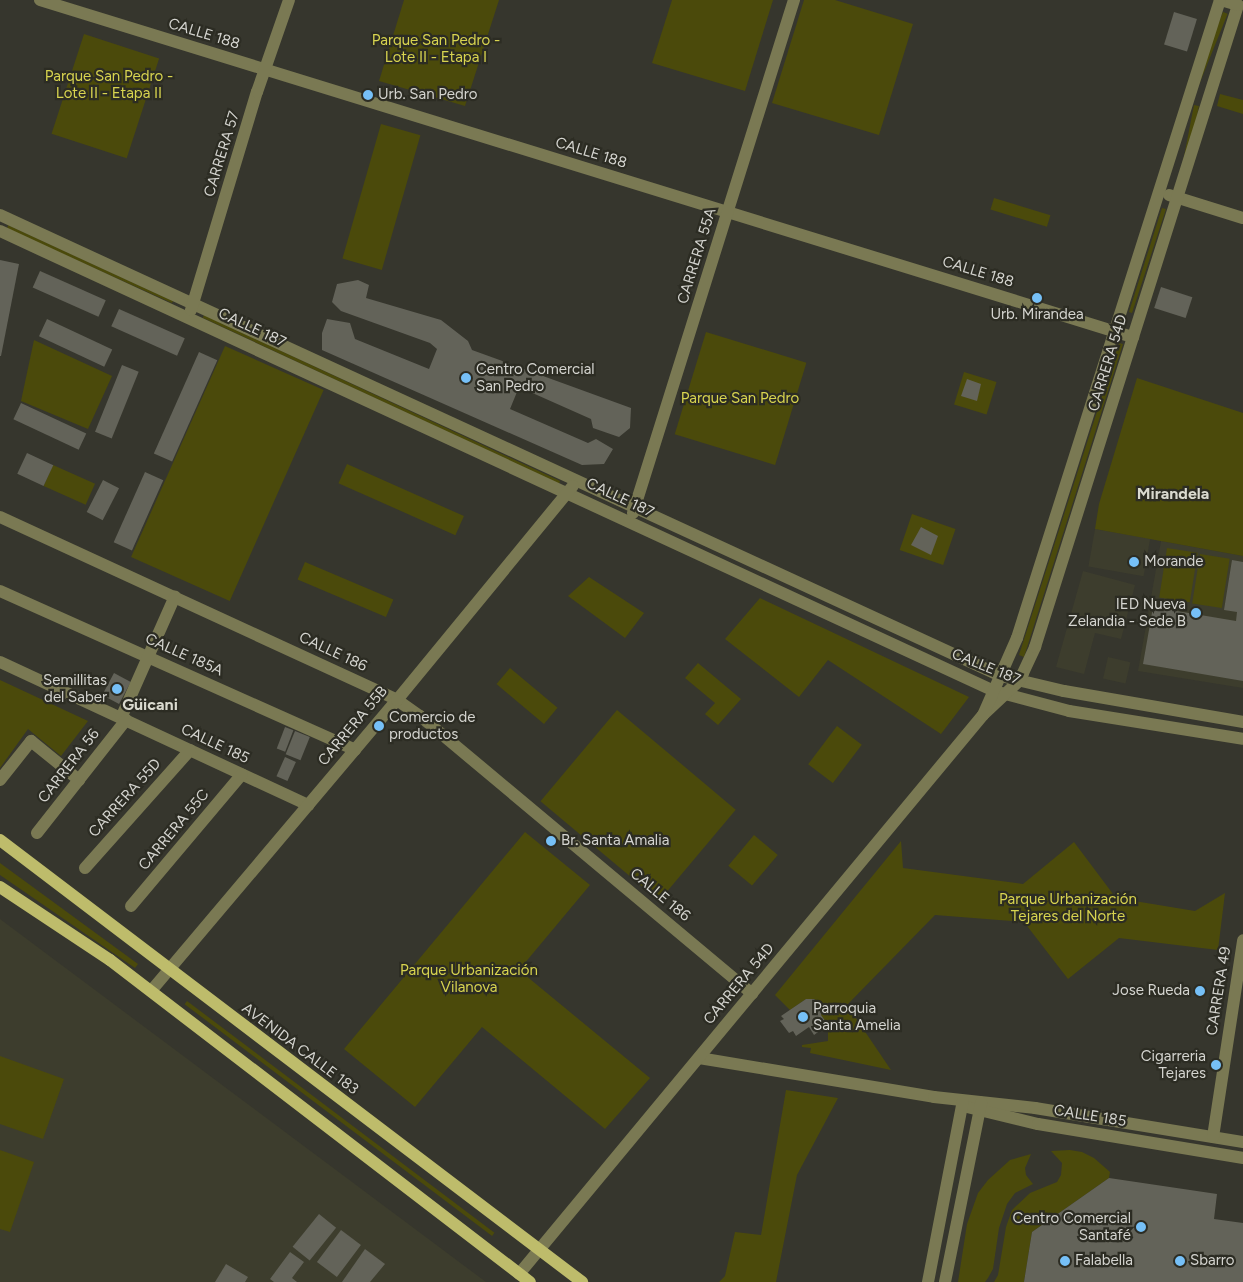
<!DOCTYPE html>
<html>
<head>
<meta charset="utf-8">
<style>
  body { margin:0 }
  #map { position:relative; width:1243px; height:1282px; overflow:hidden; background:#36362d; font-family:Figtree,sans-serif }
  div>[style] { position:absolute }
  .built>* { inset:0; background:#3d3d2d; transform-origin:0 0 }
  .green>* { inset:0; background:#4b4a0b; transform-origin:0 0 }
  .building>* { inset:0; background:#636359; transform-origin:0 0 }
  .minor>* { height:12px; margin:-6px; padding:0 6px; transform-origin:6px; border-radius:6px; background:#7a7953 }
  .major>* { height:12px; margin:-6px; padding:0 6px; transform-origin:6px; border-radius:6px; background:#bebc6b }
  .dots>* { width:14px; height:14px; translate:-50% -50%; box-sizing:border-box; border:2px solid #2c2c23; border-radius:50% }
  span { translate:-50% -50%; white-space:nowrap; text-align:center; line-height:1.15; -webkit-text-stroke:4.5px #2c2c23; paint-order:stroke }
  .street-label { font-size:15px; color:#d4d4cf }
  .park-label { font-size:15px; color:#d8d44f }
  .poi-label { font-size:15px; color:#d4d4cf }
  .left { translate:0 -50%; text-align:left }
  .right { translate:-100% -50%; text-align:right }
  .neighbourhood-label { font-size:16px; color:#dadacf; font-weight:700 }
</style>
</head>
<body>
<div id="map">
  <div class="built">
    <div style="left:1095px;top:529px;width:56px;height:38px;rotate:10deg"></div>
    <div style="clip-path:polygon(1161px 541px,1243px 556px,1243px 688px,1138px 671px)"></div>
    <div style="clip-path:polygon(1083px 571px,1135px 585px,1121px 639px,1095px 633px,1084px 674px,1056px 667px)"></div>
    <div style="left:1108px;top:657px;width:23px;height:22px;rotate:13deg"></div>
    <div style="clip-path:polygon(0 919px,486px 1282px,0 1282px)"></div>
  </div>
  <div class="green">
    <div style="clip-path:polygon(404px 0,499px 0,465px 106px,379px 81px)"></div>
    <div style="clip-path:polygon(672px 0,773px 0,745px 91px,652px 63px)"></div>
    <div style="clip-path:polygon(804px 0,835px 0,913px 24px,879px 135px,772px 103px)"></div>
    <div style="left:1223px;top:12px;width:5px;height:76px;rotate:22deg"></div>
    <div style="left:84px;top:34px;width:79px;height:105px;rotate:18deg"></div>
    <div style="clip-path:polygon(1220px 94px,1243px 100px,1243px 114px,1217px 106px)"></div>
    <div style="left:1194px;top:105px;width:5px;height:79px;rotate:11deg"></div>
    <div style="left:381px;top:124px;width:41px;height:140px;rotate:16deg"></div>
    <div style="left:994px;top:198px;width:59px;height:12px;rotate:17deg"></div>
    <div style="clip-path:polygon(1162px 208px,1166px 209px,1132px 313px,1129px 312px)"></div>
    <div style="clip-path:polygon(8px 225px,173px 301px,172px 303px,7px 229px)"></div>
    <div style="left:204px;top:315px;width:393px;height:3px;rotate:25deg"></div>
    <div style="left:706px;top:332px;width:105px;height:107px;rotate:17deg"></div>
    <div style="clip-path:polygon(34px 340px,112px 376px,88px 429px,21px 401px)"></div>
    <div style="clip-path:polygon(1119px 343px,1123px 344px,1024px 657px,1019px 655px)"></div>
    <div style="left:225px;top:346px;width:108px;height:231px;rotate:24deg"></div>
    <div style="left:964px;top:372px;width:34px;height:34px;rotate:17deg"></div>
    <div style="clip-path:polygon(1137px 378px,1243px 413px,1243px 556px,1095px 529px,1099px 504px)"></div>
    <div style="left:347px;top:464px;width:128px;height:21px;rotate:24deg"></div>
    <div style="left:53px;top:465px;width:46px;height:23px;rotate:24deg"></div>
    <div style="left:912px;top:514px;width:46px;height:38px;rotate:19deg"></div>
    <div style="left:1167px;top:548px;width:31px;height:50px;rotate:9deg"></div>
    <div style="left:1200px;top:554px;width:30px;height:50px;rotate:9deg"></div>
    <div style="left:305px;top:562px;width:96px;height:19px;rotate:23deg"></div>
    <div style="clip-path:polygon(589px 577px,644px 613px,625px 638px,568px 596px)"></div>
    <div style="clip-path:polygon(760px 598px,969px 697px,941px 734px,828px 660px,799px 697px,725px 639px)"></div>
    <div style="clip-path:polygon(698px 663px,741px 699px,718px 725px,705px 714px,715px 703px,685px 678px)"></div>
    <div style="left:510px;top:668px;width:62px;height:21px;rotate:40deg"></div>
    <div style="clip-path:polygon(0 680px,88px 721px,61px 756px,28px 729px,0 768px)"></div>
    <div style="left:617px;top:710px;width:155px;height:119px;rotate:40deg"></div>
    <div style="left:837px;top:726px;width:31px;height:48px;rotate:37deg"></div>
    <div style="clip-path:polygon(525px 832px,590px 885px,519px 970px,650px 1078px,605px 1129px,482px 1027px,415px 1107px,344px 1049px)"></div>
    <div style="left:754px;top:835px;width:31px;height:40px;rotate:40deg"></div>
    <div style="clip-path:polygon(901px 841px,903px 868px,1023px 884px,1074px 842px,1116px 898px,1195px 911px,1225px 893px,1218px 950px,1119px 938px,1068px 979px,1024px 922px,935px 915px,847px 1005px,891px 1070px,810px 1053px,811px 1048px,802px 1047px,802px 1045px,828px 1041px,828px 1025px,821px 1015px,823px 1007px,814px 999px,806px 999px,790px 1010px,775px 995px)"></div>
    <div style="clip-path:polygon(0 863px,138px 964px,135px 968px,0 875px)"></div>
    <div style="left:187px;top:1001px;width:385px;height:4px;rotate:37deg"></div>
    <div style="clip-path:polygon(0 1056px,64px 1079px,43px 1139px,0 1124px)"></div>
    <div style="clip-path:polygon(786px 1090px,838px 1098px,797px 1175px,776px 1282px,719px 1282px,725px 1276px,735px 1232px,761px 1235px)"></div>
    <div style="clip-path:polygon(0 1150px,34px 1162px,10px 1232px,0 1229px)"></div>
    <div style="clip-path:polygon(1070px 1150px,1082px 1152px,1094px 1158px,1110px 1172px,1109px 1178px,1032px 1232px,1024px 1282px,994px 1282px,998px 1275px,1006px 1227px,1012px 1210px,1030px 1193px,1057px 1182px,1061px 1175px,1062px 1163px,1051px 1151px)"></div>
    <div style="clip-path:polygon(1031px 1154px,1025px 1168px,1026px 1175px,1033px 1184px,1015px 1193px,1007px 1204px,999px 1228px,993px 1269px,988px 1278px,985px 1282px,958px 1282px,967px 1224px,978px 1193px,988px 1180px,1010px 1160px)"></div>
  </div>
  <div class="building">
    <div style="left:1174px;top:12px;width:24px;height:34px;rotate:17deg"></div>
    <div style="clip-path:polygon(0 260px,19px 264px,1px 356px,0 356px)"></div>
    <div style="left:40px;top:271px;width:72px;height:18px;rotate:24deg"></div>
    <div style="clip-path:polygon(358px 280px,369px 285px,366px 298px,441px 320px,468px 341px,472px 350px,631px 408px,630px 428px,619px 437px,593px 428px,591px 419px,519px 387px,510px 409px,588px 443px,596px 439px,613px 449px,604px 464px,582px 465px,322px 350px,322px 333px,327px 319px,350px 323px,355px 339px,429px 369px,437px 349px,430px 343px,341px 311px,332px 302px,337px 284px)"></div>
    <div style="left:1161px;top:287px;width:33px;height:22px;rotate:18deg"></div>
    <div style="left:119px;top:309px;width:72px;height:19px;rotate:24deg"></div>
    <div style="left:47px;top:319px;width:72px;height:19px;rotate:25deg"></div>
    <div style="left:199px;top:352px;width:20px;height:111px;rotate:24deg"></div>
    <div style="left:122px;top:365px;width:18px;height:72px;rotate:22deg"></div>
    <div style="clip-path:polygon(967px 379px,981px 384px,977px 401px,961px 396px)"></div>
    <div style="left:21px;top:403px;width:72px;height:18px;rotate:25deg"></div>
    <div style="left:27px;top:453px;width:29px;height:23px;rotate:25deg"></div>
    <div style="left:145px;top:472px;width:20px;height:77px;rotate:24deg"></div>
    <div style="left:103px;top:480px;width:18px;height:36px;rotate:27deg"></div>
    <div style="clip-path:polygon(921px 527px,938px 536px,931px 555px,911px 545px)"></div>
    <div style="clip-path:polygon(1232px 560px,1243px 562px,1243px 681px,1143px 664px,1153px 607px,1236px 621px,1237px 612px,1224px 610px)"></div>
    <div style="left:114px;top:673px;width:19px;height:25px;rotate:28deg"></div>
    <div style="left:285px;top:727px;width:9px;height:23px;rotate:21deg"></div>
    <div style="left:295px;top:731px;width:16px;height:25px;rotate:22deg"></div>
    <div style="left:285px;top:757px;width:12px;height:21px;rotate:24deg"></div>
    <div style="clip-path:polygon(806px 999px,814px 999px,823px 1007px,821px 1015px,828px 1025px,814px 1035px,809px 1027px,796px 1036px,793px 1031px,789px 1033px,780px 1021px,784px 1019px,781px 1016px)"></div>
    <div style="clip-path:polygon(1109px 1178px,1217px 1194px,1214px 1219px,1243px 1223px,1243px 1282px,1024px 1282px,1032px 1232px)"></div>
    <div style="left:319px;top:1214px;width:22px;height:42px;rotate:39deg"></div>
    <div style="left:341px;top:1230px;width:25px;height:40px;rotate:37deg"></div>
    <div style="clip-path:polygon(365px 1249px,385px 1264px,370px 1282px,342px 1282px)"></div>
    <div style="clip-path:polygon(290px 1252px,304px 1262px,292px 1278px,297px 1282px,274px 1282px,270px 1279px)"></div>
    <div style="clip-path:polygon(226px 1264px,248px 1277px,245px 1282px,215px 1282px)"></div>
  </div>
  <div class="minor">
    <div style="left:40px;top:0;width:1144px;rotate:17.14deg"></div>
    <div style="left:1169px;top:195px;width:77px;rotate:17.3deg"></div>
    <div style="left:0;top:215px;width:1102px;rotate:24.73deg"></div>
    <div style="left:1001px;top:676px;width:65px;rotate:13.4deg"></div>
    <div style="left:1064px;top:691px;width:182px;rotate:9.8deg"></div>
    <div style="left:0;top:231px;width:1095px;rotate:24.83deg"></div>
    <div style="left:994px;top:691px;width:78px;rotate:14.9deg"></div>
    <div style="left:1069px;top:711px;width:176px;rotate:9.1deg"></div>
    <div style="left:191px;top:310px;width:228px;rotate:-73.2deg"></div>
    <div style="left:257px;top:92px;width:97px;rotate:-70.8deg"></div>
    <div style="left:633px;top:513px;width:538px;rotate:-72.58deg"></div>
    <div style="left:0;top:517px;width:437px;rotate:24.7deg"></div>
    <div style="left:397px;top:700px;width:28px;rotate:35deg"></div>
    <div style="left:420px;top:716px;width:433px;rotate:39.9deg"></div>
    <div style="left:0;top:591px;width:389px;rotate:24.1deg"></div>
    <div style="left:0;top:662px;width:340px;rotate:24.9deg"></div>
    <div style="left:121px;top:718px;width:133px;rotate:-66.1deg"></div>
    <div style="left:0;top:780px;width:50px;rotate:-51.5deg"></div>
    <div style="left:31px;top:741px;width:62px;rotate:39.1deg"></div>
    <div style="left:37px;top:833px;width:144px;rotate:-51.8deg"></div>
    <div style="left:85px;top:868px;width:158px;rotate:-48.3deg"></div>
    <div style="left:131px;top:906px;width:172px;rotate:-49.9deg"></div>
    <div style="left:151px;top:991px;width:381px;rotate:-49.8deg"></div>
    <div style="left:397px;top:700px;width:277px;rotate:-50.6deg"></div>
    <div style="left:699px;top:1058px;width:238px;rotate:9.4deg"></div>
    <div style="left:934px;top:1097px;width:102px;rotate:6.2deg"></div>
    <div style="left:1035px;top:1108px;width:211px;rotate:9.3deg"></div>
    <div style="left:967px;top:1107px;width:73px;rotate:13.5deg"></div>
    <div style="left:1038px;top:1124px;width:208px;rotate:9.4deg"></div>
    <div style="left:1213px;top:1137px;width:199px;rotate:-81.3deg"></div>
    <div style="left:519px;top:1274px;width:726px;rotate:-50.31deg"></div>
    <div style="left:983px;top:715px;width:50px;rotate:-43.4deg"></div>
    <div style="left:1019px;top:681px;width:9px;rotate:-63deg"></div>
    <div style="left:1023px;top:673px;width:29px;rotate:-65deg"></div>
    <div style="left:1035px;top:647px;width:673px;rotate:-72.45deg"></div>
    <div style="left:1238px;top:5px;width:19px;rotate:-164deg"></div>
    <div style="left:1220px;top:0;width:670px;rotate:107.65deg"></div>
    <div style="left:1017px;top:638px;width:84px;rotate:113.8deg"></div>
    <div style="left:928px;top:1282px;width:184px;rotate:-79.1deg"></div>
    <div style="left:945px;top:1282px;width:183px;rotate:-78.6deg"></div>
  </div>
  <div class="major">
    <div style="left:0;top:840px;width:731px;rotate:37.21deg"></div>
    <div style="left:0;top:887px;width:132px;rotate:33.6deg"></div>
    <div style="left:110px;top:960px;width:529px;rotate:37.48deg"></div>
  </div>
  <div class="dots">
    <div style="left:368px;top:95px;background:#76c0f7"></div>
    <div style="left:1037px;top:298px;background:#76c0f7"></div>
    <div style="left:466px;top:378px;background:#76c0f7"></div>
    <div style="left:1134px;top:562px;background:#76c0f7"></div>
    <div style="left:1196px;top:613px;background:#76c0f7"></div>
    <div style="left:117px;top:689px;background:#76c0f7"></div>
    <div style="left:379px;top:726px;background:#76c0f7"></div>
    <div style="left:551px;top:841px;background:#76c0f7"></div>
    <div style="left:1200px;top:991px;background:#76c0f7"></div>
    <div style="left:803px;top:1017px;background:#76c0f7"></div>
    <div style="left:1216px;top:1065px;background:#76c0f7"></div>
    <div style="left:1141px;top:1227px;background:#76c0f7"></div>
    <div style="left:1065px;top:1261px;background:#76c0f7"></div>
    <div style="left:1180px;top:1261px;background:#76c0f7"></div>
  </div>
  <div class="street-label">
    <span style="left:204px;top:34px;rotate:17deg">CALLE 188</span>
    <span style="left:591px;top:153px;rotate:17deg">CALLE 188</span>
    <span style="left:222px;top:154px;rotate:-73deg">CARRERA 57</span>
    <span style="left:697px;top:256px;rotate:-73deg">CARRERA 55A</span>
    <span style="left:978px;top:272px;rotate:17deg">CALLE 188</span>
    <span style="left:252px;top:328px;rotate:25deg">CALLE 187</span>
    <span style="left:1108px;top:363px;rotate:-73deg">CARRERA 54D</span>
    <span style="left:620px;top:498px;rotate:25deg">CALLE 187</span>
    <span style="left:333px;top:652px;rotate:25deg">CALLE 186</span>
    <span style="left:184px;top:655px;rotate:24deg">CALLE 185A</span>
    <span style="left:986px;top:667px;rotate:22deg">CALLE 187</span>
    <span style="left:353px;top:726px;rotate:-50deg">CARRERA 55B</span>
    <span style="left:215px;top:744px;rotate:25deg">CALLE 185</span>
    <span style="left:69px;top:766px;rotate:-52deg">CARRERA 56</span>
    <span style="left:125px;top:798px;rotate:-48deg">CARRERA 55D</span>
    <span style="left:174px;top:830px;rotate:-50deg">CARRERA 55C</span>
    <span style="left:660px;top:895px;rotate:40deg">CALLE 186</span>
    <span style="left:739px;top:984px;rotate:-50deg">CARRERA 54D</span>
    <span style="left:1219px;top:991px;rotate:-81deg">CARRERA 49</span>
    <span style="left:300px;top:1049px;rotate:37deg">AVENIDA CALLE 183</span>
    <span style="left:1090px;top:1116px;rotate:9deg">CALLE 185</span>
  </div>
  <div class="park-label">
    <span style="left:436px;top:49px">Parque San Pedro -<br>Lote II - Etapa I</span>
    <span style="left:109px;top:85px">Parque San Pedro -<br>Lote II - Etapa II</span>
    <span style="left:740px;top:399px">Parque San Pedro</span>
    <span style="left:1068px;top:908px">Parque Urbanización<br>Tejares del Norte</span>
    <span style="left:469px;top:979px">Parque Urbanización<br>Vilanova</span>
  </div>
  <div class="poi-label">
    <span class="left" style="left:378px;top:95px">Urb. San Pedro</span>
    <span style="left:1037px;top:315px">Urb. Mirandea</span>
    <span class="left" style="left:476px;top:378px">Centro Comercial<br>San Pedro</span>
    <span class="left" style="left:1144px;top:562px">Morande</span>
    <span class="right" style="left:1186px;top:613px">IED Nueva<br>Zelandia - Sede B</span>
    <span class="right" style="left:107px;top:689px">Semillitas<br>del Saber</span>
    <span class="left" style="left:389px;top:726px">Comercio de<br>productos</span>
    <span class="left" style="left:561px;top:841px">Br. Santa Amalia</span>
    <span class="right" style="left:1190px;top:991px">Jose Rueda</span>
    <span class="left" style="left:813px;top:1017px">Parroquia<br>Santa Amelia</span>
    <span class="right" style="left:1206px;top:1065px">Cigarreria<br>Tejares</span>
    <span class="right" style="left:1131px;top:1227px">Centro Comercial<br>Santafé</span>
    <span class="left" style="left:1075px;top:1261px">Falabella</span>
    <span class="left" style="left:1190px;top:1261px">Sbarro</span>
  </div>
  <div class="neighbourhood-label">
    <span style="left:1173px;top:494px">Mirandela</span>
    <span style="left:150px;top:705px">Güicani</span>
  </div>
</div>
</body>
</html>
